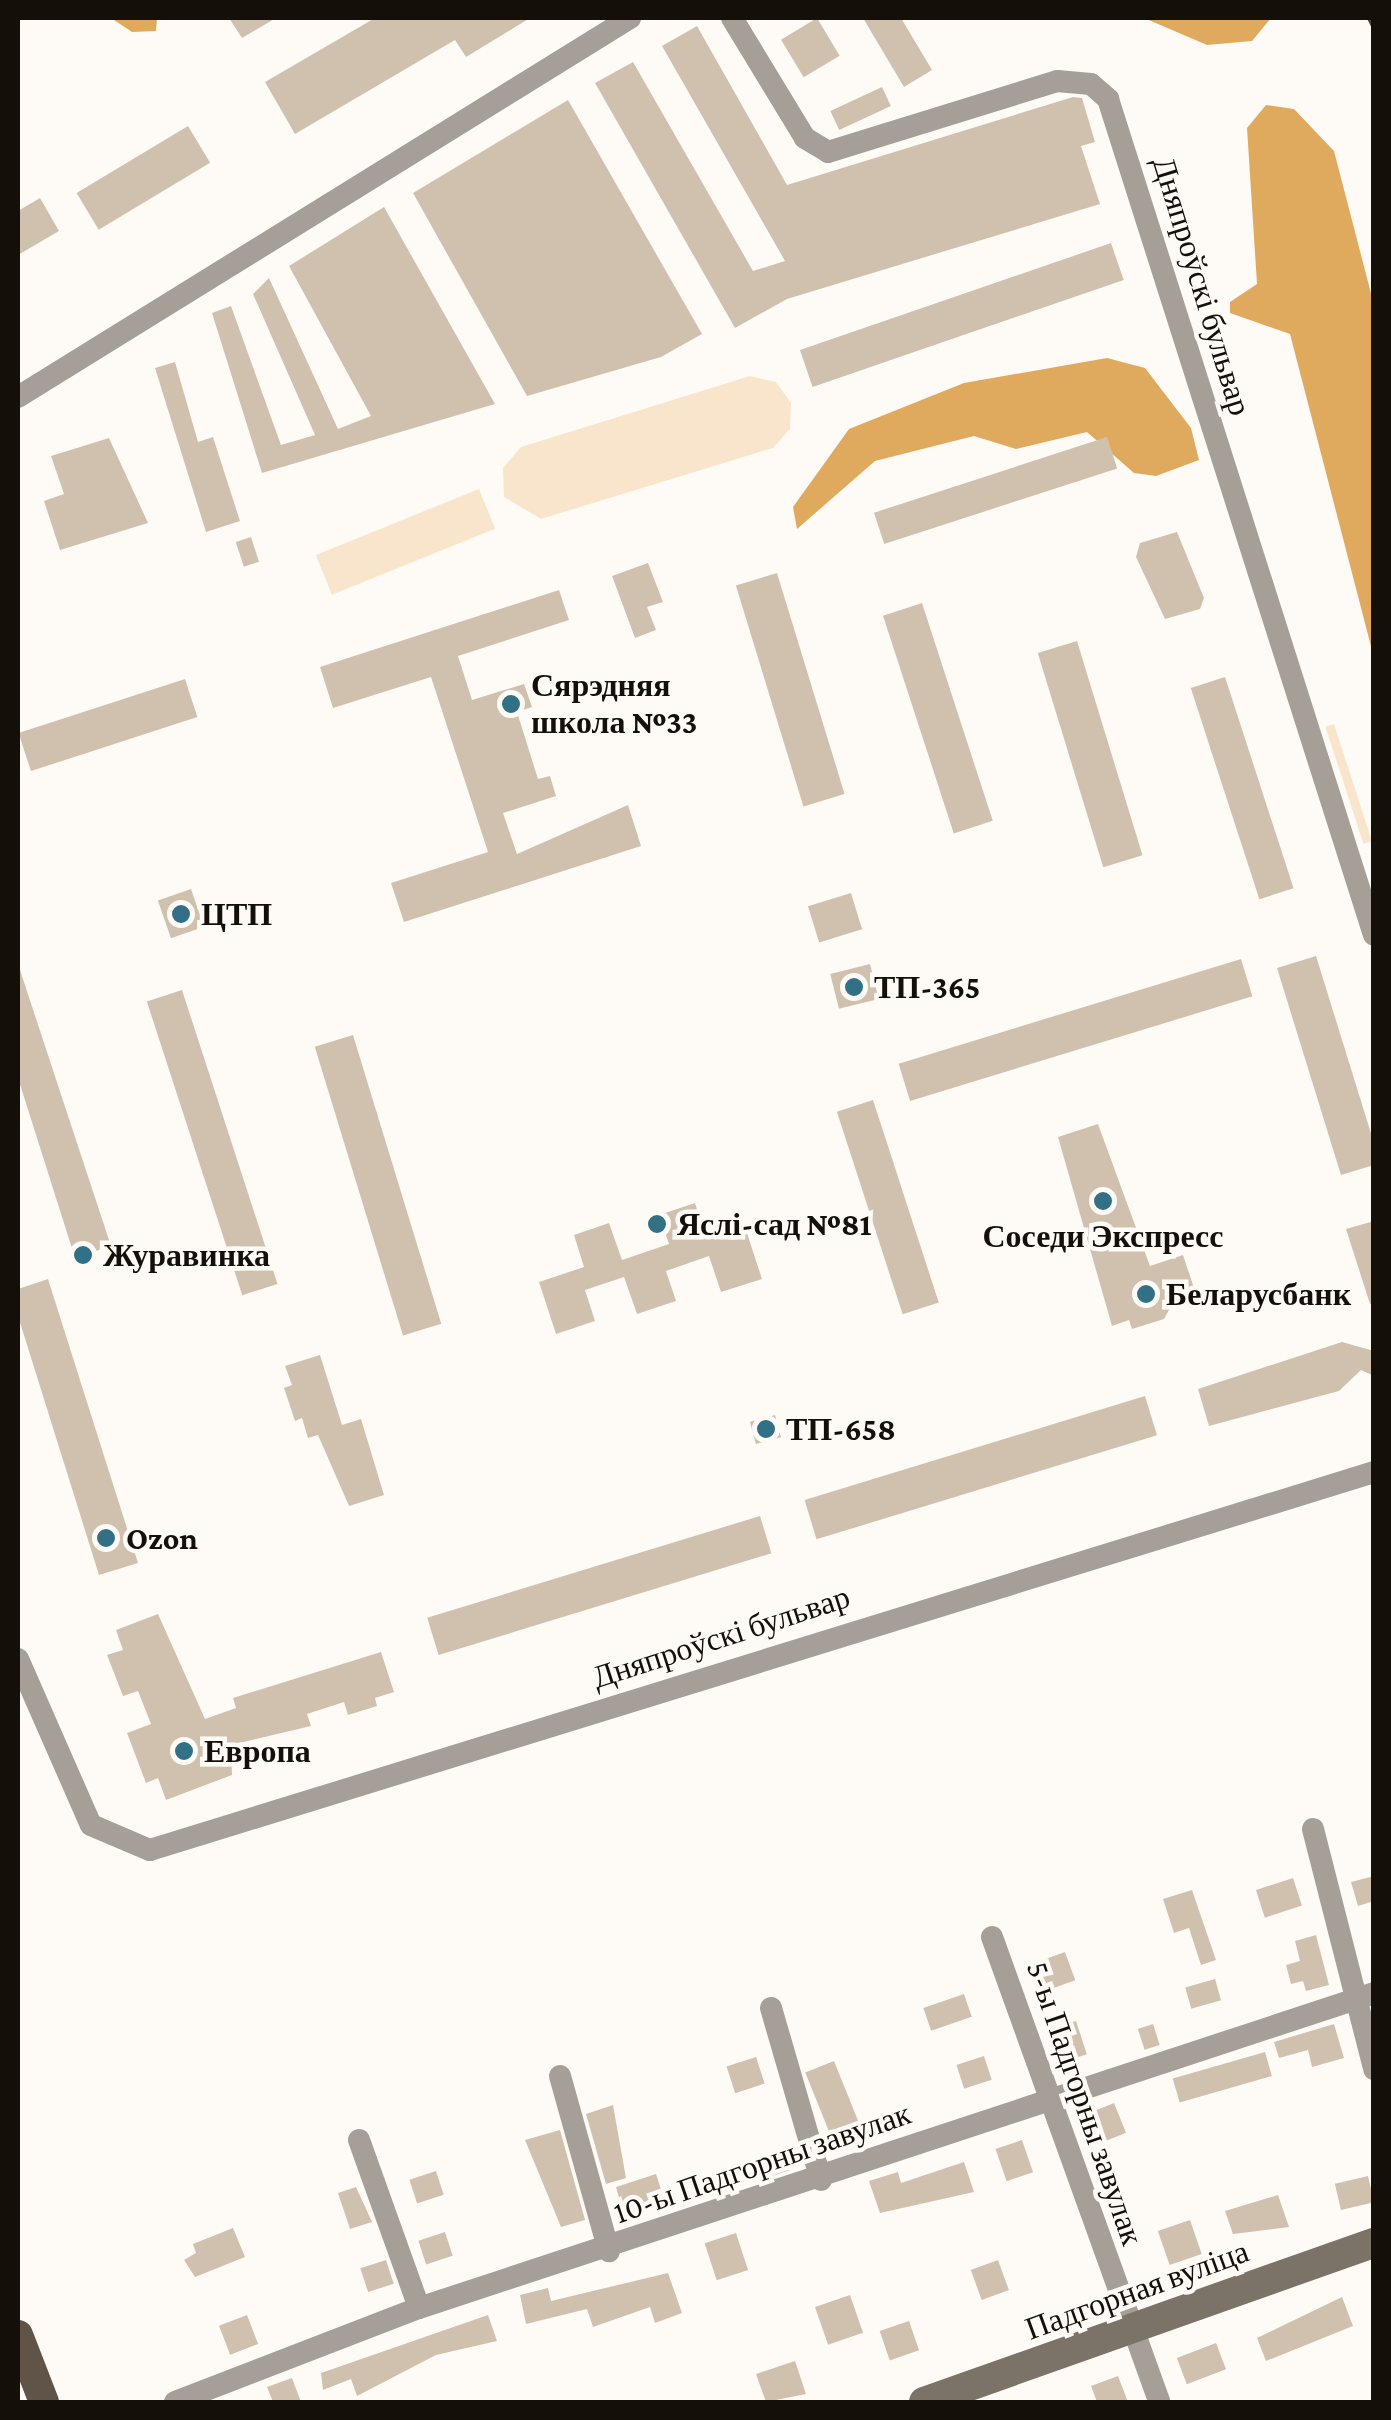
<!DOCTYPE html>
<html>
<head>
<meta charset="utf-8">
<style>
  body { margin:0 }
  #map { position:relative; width:1391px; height:2420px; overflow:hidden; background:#fefbf7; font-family:"Crimson Pro",serif }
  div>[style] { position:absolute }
  .green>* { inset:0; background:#f8e5cb; transform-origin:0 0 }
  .forest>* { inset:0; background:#e0aa5e }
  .building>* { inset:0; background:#d0c1af; transform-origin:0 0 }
  .street>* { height:22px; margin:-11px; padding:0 11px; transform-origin:11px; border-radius:11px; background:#a59f97 }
  .secondary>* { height:30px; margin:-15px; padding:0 15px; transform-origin:15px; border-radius:15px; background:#7c7368 }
  .primary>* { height:30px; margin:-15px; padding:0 15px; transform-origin:15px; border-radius:15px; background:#5f5447 }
  .rail>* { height:6px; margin-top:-3px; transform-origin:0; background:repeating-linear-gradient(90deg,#4b4741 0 18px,transparent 0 36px) }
  .dots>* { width:28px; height:28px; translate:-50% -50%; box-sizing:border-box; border:5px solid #fefbf7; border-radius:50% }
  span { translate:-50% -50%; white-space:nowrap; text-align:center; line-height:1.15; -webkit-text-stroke:9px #fefbf7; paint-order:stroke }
  .street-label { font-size:32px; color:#140f09 }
  .poi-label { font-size:32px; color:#140f09; font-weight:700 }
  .left { translate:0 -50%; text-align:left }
  .frame { position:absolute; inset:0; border:20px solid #140f09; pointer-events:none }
</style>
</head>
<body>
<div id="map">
  <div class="green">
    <div style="clip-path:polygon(750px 376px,776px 382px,791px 403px,790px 429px,773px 448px,541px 519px,504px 497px,503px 468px,521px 447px)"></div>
    <div style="left:479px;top:489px;width:43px;height:176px;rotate:68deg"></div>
    <div style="left:1334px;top:724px;width:123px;height:9px;rotate:72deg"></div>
  </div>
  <div class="forest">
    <div style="clip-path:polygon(111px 18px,157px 18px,156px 31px,132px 32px)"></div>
    <div style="clip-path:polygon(1144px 18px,1271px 18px,1252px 41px,1207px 45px)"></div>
    <div style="clip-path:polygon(1266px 105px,1294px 109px,1334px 151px,1373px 301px,1373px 654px,1290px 334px,1230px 313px,1230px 302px,1257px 284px,1247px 128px)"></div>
    <div style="clip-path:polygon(1107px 358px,1145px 368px,1191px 428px,1199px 460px,1156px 476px,1134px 473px,1087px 432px,1016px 449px,974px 436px,875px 461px,797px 529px,793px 507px,849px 429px,964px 383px)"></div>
  </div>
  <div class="building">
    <div style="clip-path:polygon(229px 18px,276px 18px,242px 38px)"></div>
    <div style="clip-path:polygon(375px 18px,530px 18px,466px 57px,455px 40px,295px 134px,265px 82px)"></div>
    <div style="left:817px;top:18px;width:44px;height:42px;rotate:59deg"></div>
    <div style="clip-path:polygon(863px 18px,901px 18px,932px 70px,904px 87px)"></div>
    <div style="clip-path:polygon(697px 26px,787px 185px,1073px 97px,1082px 98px,1095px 142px,1081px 146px,1100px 204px,787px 299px,735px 328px,595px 83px,633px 62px,753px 271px,785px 261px,662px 46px)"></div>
    <div style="left:882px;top:87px;width:21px;height:57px;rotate:65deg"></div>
    <div style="clip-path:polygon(568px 100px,702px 334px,661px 357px,527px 396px,413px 193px)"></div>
    <div style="left:188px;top:126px;width:43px;height:130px;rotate:59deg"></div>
    <div style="clip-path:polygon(40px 198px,59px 231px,18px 255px,18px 211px)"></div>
    <div style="clip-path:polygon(384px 207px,495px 404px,262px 473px,212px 313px,231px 306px,281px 445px,315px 435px,253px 294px,269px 278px,338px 429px,371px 416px,289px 266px)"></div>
    <div style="left:1111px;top:243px;width:39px;height:329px;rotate:71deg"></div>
    <div style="clip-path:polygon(175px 362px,198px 442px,213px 437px,240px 521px,206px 532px,155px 368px)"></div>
    <div style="left:1107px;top:437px;width:33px;height:245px;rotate:72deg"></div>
    <div style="clip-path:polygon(109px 438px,148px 523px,60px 550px,44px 501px,64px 494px,51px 456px)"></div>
    <div style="clip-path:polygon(1177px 532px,1204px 598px,1200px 609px,1165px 619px,1136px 557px,1140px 543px)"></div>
    <div style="left:251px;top:537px;width:26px;height:16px;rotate:72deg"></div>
    <div style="clip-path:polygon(648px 563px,663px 602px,647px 607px,656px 630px,635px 638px,612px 576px)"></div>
    <div style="left:777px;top:573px;width:231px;height:43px;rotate:73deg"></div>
    <div style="clip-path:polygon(559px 590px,569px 620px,458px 656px,472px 700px,524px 684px,532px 707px,517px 712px,538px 779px,550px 776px,556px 796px,503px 813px,517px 854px,628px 805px,641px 846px,404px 922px,391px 883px,488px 852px,431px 677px,333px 708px,320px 667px)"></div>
    <div style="left:922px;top:603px;width:229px;height:41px;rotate:72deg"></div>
    <div style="left:1077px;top:641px;width:224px;height:41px;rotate:73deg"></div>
    <div style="left:1225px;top:677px;width:222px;height:36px;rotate:72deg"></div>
    <div style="left:185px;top:679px;width:40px;height:175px;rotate:72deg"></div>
    <div style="left:191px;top:889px;width:40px;height:35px;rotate:71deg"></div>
    <div style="left:851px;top:893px;width:38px;height:45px;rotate:73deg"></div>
    <div style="clip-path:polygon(1316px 956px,1374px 1143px,1374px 1165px,1341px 1175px,1277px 968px)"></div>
    <div style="left:1241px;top:959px;width:39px;height:358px;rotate:73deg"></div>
    <div style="clip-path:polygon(18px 964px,111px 1246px,75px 1258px,18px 1078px)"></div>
    <div style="left:870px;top:964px;width:36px;height:41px;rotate:76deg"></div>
    <div style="left:182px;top:990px;width:309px;height:37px;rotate:72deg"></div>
    <div style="left:353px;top:1035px;width:302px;height:40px;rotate:73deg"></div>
    <div style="left:873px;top:1100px;width:213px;height:38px;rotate:72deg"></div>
    <div style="clip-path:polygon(1098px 1124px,1150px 1266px,1183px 1255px,1195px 1291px,1176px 1297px,1164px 1319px,1132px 1329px,1129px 1320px,1112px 1326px,1058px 1137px)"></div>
    <div style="clip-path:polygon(695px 1203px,706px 1239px,745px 1227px,762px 1279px,721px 1292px,709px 1256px,666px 1271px,676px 1301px,637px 1314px,624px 1277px,585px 1290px,595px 1321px,556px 1334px,539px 1282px,584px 1267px,574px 1235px,609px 1223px,622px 1260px,669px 1244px,659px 1215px)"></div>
    <div style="clip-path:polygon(1374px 1221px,1374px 1303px,1370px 1304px,1346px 1229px)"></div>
    <div style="clip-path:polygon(48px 1279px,138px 1563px,99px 1575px,18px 1316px,18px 1289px)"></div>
    <div style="clip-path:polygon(1342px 1342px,1374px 1351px,1374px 1376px,1361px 1370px,1339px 1391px,1209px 1426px,1198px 1389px)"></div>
    <div style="clip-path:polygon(320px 1355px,342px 1425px,361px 1419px,384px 1495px,349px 1506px,318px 1435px,308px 1438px,302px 1418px,295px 1421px,284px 1388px,292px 1385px,285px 1366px)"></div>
    <div style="left:1145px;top:1396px;width:41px;height:356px;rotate:73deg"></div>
    <div style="left:775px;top:1415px;width:23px;height:26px;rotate:75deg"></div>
    <div style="left:760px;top:1516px;width:39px;height:348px;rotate:73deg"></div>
    <div style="clip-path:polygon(158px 1614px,205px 1719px,236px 1708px,233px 1698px,381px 1652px,394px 1692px,375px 1698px,377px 1706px,348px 1715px,344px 1702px,307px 1714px,311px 1726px,231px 1745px,232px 1775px,166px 1800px,158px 1778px,146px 1783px,127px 1733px,151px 1724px,138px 1691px,123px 1696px,107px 1655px,123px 1650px,116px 1630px)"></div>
    <div style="clip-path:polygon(1374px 1876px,1374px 1901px,1358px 1906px,1351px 1882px)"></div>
    <div style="left:1293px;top:1878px;width:29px;height:39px;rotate:72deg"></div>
    <div style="clip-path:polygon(1192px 1890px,1216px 1960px,1201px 1965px,1189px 1928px,1174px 1933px,1163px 1899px)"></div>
    <div style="clip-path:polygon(1316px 1935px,1329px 1985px,1306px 1991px,1303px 1981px,1291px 1984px,1286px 1965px,1300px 1961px,1295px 1941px)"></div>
    <div style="left:1065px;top:1952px;width:30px;height:39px;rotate:70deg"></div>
    <div style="left:1215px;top:1979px;width:22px;height:31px;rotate:74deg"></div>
    <div style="left:964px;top:1994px;width:24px;height:43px;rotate:71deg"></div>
    <div style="left:1076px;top:2021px;width:35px;height:30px;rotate:72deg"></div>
    <div style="left:1153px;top:2024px;width:22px;height:16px;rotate:72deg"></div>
    <div style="clip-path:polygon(1334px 2024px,1344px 2058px,1312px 2067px,1308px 2050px,1279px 2058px,1274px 2042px)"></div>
    <div style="left:1265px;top:2052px;width:25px;height:96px;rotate:74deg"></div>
    <div style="left:984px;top:2056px;width:25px;height:29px;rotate:72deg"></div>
    <div style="left:756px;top:2057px;width:28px;height:31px;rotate:72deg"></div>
    <div style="left:834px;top:2061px;width:84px;height:31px;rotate:68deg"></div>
    <div style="left:1114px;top:2103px;width:32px;height:28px;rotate:68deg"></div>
    <div style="clip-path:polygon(613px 2105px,626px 2178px,606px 2184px,586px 2114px)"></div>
    <div style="clip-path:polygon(560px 2130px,585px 2220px,561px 2227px,525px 2140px)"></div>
    <div style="left:1022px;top:2140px;width:34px;height:28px;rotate:71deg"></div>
    <div style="left:785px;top:2155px;width:16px;height:32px;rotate:72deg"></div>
    <div style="clip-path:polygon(964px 2162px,974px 2192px,880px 2213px,869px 2181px,898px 2172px,901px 2183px)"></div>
    <div style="left:436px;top:2171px;width:25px;height:28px;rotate:72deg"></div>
    <div style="clip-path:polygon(656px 2174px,667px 2208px,623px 2212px,616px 2187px)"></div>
    <div style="left:1368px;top:2176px;width:27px;height:34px;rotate:77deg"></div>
    <div style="clip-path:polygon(356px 2187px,372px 2222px,350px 2229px,338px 2193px)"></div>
    <div style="clip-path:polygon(1278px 2195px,1289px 2227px,1233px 2234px,1225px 2211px)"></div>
    <div style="left:1190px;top:2220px;width:36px;height:34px;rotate:71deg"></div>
    <div style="clip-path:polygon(233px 2228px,245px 2257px,195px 2277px,184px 2260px,196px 2253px,193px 2244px)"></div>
    <div style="left:445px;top:2232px;width:25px;height:28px;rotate:72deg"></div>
    <div style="left:736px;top:2233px;width:39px;height:33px;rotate:72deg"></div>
    <div style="left:386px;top:2260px;width:25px;height:27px;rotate:72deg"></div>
    <div style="left:998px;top:2260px;width:32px;height:29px;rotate:70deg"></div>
    <div style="clip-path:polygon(668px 2273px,682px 2313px,655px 2323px,650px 2307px,593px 2327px,587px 2309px,526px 2324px,520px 2295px,548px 2288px,551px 2301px)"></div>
    <div style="left:850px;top:2295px;width:40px;height:37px;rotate:71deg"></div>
    <div style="clip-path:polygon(1342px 2297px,1353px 2326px,1266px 2361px,1257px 2338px)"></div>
    <div style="left:247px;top:2315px;width:31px;height:30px;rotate:69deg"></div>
    <div style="clip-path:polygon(488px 2315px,497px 2341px,436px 2355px,357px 2396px,351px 2379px,323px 2390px,321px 2373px)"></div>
    <div style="left:909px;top:2321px;width:31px;height:31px;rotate:71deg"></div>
    <div style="left:1216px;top:2343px;width:28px;height:42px;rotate:69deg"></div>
    <div style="clip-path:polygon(795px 2361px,806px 2394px,766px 2402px,756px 2374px)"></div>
    <div style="clip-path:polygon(1118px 2376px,1128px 2402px,1097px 2402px,1091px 2386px)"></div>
    <div style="clip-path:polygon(292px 2378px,301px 2402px,273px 2402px,267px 2387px)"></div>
  </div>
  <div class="street">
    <div style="left:732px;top:18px;width:140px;rotate:58.7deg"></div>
    <div style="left:805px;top:138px;width:27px;rotate:31deg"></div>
    <div style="left:828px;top:152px;width:240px;rotate:-17.2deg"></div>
    <div style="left:1057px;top:81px;width:34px;rotate:5deg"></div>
    <div style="left:1091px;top:84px;width:23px;rotate:41deg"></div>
    <div style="left:1108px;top:99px;width:877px;rotate:72.35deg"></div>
    <div style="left:18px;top:397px;width:720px;rotate:-31.77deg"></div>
    <div style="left:18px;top:1659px;width:181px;rotate:66.3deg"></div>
    <div style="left:91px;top:1825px;width:64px;rotate:23deg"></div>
    <div style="left:150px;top:1850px;width:1281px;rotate:-17.16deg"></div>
    <div style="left:1313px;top:1829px;width:248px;rotate:75.7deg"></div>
    <div style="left:992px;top:1937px;width:494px;rotate:70.2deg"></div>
    <div style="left:771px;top:2008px;width:179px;rotate:73.8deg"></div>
    <div style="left:560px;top:2076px;width:182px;rotate:74.4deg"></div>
    <div style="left:359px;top:2140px;width:178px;rotate:70.3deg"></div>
    <div style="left:175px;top:2402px;width:261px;rotate:-21.1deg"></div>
    <div style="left:419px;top:2308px;width:1006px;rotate:-18.25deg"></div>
  </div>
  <div class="secondary">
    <div style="left:924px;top:2402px;width:477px;rotate:-19.5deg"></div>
  </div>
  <div class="primary">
    <div style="left:18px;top:2335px;width:72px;rotate:68.8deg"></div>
  </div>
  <div class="rail">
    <div style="left:1370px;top:18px;width:9px;rotate:63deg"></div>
  </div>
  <div class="dots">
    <div style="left:511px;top:704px;background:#327086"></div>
    <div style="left:181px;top:914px;background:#327086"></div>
    <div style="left:854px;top:987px;background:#327086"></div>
    <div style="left:1103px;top:1201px;background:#327086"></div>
    <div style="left:657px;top:1224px;background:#327086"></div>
    <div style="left:83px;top:1255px;background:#327086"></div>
    <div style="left:1146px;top:1294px;background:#327086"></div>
    <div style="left:766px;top:1429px;background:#327086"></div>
    <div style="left:106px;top:1538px;background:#327086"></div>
    <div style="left:184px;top:1751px;background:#327086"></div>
  </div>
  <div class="street-label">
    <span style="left:1202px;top:286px;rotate:73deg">Дняпроўскі бульвар</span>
    <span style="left:721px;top:1637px;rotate:-18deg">Дняпроўскі бульвар</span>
    <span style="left:1085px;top:2103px;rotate:71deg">5-ы Падгорны завулак</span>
    <span style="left:762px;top:2163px;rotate:-19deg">10-ы Падгорны завулак</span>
    <span style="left:1137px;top:2290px;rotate:-20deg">Падгорная вуліца</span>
  </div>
  <div class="poi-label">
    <span class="left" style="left:531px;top:704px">Сярэдняя<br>школа №33</span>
    <span class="left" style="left:201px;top:914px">ЦТП</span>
    <span class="left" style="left:874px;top:987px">ТП-365</span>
    <span class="left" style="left:677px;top:1224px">Яслі-сад №81</span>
    <span style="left:1103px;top:1236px">Соседи Экспресс</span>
    <span class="left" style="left:103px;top:1255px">Журавинка</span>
    <span class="left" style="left:1166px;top:1294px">Беларусбанк</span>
    <span class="left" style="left:786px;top:1429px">ТП-658</span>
    <span class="left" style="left:126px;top:1538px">Ozon</span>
    <span class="left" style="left:204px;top:1751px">Европа</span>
  </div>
  <div class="frame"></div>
</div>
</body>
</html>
